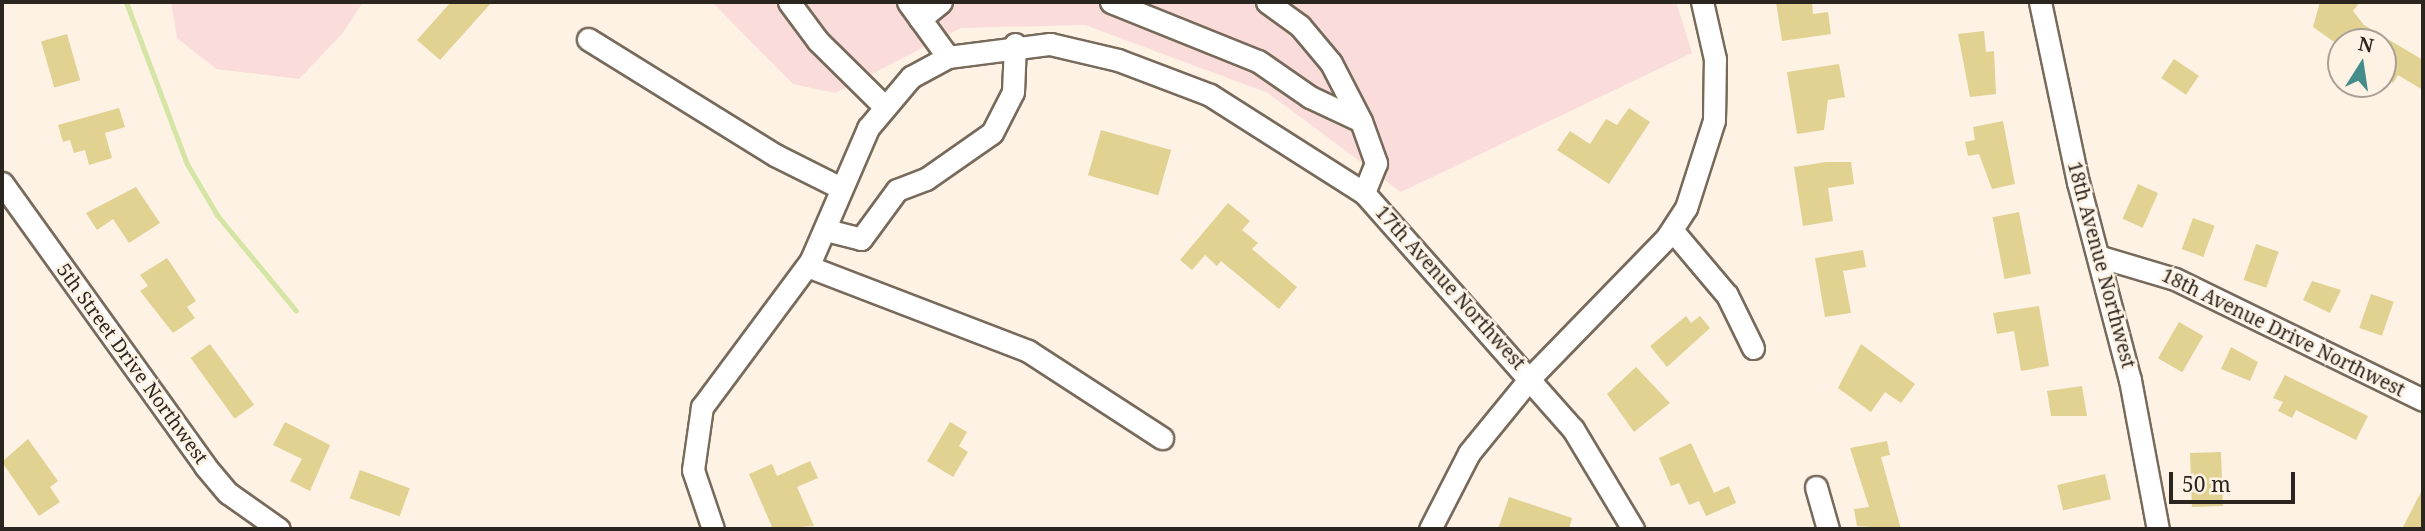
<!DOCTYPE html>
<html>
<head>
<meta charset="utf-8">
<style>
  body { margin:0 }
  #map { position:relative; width:2425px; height:531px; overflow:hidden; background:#fef2e4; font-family:"Noto Serif",serif }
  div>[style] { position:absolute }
  .green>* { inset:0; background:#fadcda }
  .stream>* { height:5px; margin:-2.5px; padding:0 2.5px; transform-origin:2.5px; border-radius:2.5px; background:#d4e5a6 }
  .building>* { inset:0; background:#e1d292; transform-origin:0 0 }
  .roads { filter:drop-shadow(2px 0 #776a5b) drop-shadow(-2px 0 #776a5b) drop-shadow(0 2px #776a5b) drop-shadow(0 -2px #776a5b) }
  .minor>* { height:21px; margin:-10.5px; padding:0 10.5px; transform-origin:10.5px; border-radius:10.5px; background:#fff }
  span { translate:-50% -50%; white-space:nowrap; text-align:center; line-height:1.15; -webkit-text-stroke:5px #fef2e4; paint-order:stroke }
  .street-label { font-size:19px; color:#2a251e }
  .frame { position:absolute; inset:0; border:4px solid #2a251e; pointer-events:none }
  .north { position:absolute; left:2327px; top:28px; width:70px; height:70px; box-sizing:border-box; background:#fef2e4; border:2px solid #a9a095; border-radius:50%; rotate:12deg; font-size:19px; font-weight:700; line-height:28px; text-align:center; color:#2a251e }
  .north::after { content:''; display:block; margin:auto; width:24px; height:32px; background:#458d8a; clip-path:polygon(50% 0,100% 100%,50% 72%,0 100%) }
  .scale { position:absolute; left:2169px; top:472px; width:126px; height:32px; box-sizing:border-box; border:4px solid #2a251e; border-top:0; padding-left:9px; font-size:21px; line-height:24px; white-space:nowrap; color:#2a251e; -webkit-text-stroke:5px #fef2e4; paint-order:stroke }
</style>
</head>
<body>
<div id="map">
  <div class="green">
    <div style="clip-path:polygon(171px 2px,363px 2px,342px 34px,299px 79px,216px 69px,177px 38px)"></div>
    <div style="clip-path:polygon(712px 2px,1676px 2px,1692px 53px,1401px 192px,1268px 93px,1085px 25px,961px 28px,835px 93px,793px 84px)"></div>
  </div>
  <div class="stream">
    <div style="left:126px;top:2px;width:173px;rotate:69.4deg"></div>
    <div style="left:187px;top:164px;width:59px;rotate:59.5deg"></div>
    <div style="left:217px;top:215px;width:124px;rotate:50.5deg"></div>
  </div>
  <div class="building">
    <div style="clip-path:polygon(451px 2px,492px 2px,440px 60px,417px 40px)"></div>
    <div style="clip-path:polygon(1776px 2px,1812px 2px,1813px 14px,1828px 12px,1831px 34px,1782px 41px)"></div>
    <div style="clip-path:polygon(2320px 2px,2360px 2px,2353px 11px,2364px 25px,2423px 60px,2423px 90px,2398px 75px,2393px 83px,2383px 78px,2383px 42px,2357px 42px,2344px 33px,2337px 44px,2313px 27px)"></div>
    <div style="clip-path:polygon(1984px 31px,1986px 52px,1994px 51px,1996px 94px,1970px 97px,1958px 34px)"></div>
    <div style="left:67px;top:34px;width:48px;height:27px;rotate:74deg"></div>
    <div style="left:2174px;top:59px;width:30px;height:23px;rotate:34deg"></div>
    <div style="clip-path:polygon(1839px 64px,1845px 97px,1828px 100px,1824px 130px,1797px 134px,1787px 72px)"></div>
    <div style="clip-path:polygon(119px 108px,125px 127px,105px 133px,112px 158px,89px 165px,85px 150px,74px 153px,70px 140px,63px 142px,58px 125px)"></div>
    <div style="clip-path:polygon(1629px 108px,1650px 122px,1609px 184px,1557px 150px,1570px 131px,1590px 144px,1606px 119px,1617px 125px)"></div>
    <div style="clip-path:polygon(2003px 121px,2015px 184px,1992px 189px,1979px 154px,1968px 156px,1965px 142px,1975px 140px,1973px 127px)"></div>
    <div style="left:1101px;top:130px;width:73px;height:47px;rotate:16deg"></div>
    <div style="clip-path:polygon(1826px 162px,1851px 162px,1854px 184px,1828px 188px,1833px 221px,1803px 226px,1794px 167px)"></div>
    <div style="left:2138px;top:184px;width:22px;height:38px;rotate:24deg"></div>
    <div style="clip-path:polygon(136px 187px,160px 223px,129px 243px,113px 219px,97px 230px,86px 213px)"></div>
    <div style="clip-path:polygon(1228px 203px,1250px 221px,1242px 230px,1258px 243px,1252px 249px,1297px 287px,1279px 309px,1221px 261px,1217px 266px,1205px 255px,1192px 270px,1180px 260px)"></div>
    <div style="left:2019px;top:212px;width:63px;height:27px;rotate:79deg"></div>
    <div style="left:2193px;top:218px;width:23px;height:33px;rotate:20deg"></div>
    <div style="left:2256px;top:244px;width:24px;height:38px;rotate:19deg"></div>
    <div style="clip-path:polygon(1863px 250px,1866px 267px,1843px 271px,1851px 313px,1825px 317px,1815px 258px)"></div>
    <div style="clip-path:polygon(167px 258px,196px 301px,187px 307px,195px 318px,173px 333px,140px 291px,148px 286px,140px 275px)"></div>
    <div style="clip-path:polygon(2312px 281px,2341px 290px,2330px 313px,2303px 300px)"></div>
    <div style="left:2371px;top:294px;width:24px;height:36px;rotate:19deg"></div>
    <div style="clip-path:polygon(2039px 306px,2049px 366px,2021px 371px,2014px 331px,1997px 334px,1993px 313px)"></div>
    <div style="clip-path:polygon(1686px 316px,1691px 323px,1700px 316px,1710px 328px,1667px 367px,1650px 346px)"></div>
    <div style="left:2179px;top:322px;width:28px;height:42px;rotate:30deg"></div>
    <div style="left:210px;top:344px;width:75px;height:24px;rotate:54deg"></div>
    <div style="clip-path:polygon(1861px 344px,1915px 384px,1901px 403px,1885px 392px,1871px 412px,1838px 388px)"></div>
    <div style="clip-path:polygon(2231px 347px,2258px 362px,2250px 381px,2221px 369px)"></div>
    <div style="clip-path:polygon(1636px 367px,1670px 403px,1634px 432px,1607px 394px)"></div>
    <div style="clip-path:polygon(2285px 375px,2368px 416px,2356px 440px,2296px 410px,2292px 418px,2278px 411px,2283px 402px,2273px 398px)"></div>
    <div style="clip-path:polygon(2082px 386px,2087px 416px,2051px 416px,2047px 391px)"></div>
    <div style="clip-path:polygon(285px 422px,330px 445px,310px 491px,290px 481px,302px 459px,273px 445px)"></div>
    <div style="clip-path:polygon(950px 422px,967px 432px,959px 446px,968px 452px,953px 477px,927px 461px)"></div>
    <div style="clip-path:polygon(28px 439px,58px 481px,50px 487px,60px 502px,39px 516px,2px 462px)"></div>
    <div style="clip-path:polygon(1887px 441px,1890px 455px,1881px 457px,1901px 529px,1857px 526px,1854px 509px,1869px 507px,1850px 448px)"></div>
    <div style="clip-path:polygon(1691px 443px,1714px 493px,1729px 486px,1736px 503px,1706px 516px,1699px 501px,1689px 505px,1679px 483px,1671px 486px,1659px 458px)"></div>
    <div style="left:2221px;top:452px;width:54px;height:31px;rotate:88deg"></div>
    <div style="clip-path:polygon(810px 461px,818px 478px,797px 487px,814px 526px,773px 529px,749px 474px,772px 464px,777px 476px)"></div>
    <div style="left:360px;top:470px;width:53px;height:30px;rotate:20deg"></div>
    <div style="left:2105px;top:474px;width:26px;height:49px;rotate:77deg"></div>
    <div style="clip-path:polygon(2423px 488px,2423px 529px,2402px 529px)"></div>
    <div style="clip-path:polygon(1509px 497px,1572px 518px,1569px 529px,1498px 529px)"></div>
  </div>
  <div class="roads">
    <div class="minor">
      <div style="left:789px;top:2px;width:49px;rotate:53.4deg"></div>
      <div style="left:818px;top:41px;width:94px;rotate:44.6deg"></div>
      <div style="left:908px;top:2px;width:68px;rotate:54deg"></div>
      <div style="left:1111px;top:2px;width:158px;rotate:21.9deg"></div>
      <div style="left:1258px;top:61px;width:63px;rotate:34.7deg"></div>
      <div style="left:1310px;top:97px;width:56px;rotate:25.2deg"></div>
      <div style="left:1267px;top:2px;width:41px;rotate:36deg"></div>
      <div style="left:1300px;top:26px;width:48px;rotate:50deg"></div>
      <div style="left:1331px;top:63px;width:65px;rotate:62.7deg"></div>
      <div style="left:1361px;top:121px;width:45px;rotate:70.3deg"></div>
      <div style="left:1376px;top:163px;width:32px;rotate:112deg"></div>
      <div style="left:2040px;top:2px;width:184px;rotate:78.1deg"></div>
      <div style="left:2078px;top:182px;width:205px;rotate:75.3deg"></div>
      <div style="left:2130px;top:380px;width:152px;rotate:79.4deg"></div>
      <div style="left:920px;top:19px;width:27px;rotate:-39deg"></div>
      <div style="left:588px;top:39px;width:220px;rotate:31.8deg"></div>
      <div style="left:775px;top:155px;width:74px;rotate:26.6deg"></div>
      <div style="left:2px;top:183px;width:348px;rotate:54.3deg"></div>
      <div style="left:205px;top:466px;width:35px;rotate:50deg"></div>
      <div style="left:228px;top:493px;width:62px;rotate:35.2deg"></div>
      <div style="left:826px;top:230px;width:36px;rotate:14deg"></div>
      <div style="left:861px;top:239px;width:61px;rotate:-53.7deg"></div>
      <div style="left:897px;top:190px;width:31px;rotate:-21deg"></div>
      <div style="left:926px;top:179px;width:80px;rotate:-34.9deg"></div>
      <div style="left:992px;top:133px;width:46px;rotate:-62.9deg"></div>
      <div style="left:1013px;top:92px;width:48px;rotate:-87.6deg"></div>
      <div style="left:1672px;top:230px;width:85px;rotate:49.8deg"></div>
      <div style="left:1727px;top:295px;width:59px;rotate:63.9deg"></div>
      <div style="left:2101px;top:257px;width:77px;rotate:16.6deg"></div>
      <div style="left:2175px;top:279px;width:276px;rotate:26deg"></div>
      <div style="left:807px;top:266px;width:237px;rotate:21deg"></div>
      <div style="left:1028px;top:351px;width:160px;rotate:33deg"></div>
      <div style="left:1816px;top:487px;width:44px;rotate:74.1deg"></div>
      <div style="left:713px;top:529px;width:62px;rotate:-108.7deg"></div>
      <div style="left:693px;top:470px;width:64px;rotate:-81.9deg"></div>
      <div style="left:702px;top:407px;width:183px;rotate:-53.4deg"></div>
      <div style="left:811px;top:260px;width:144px;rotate:-66.6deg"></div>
      <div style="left:868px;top:128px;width:67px;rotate:-49.9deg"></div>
      <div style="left:911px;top:77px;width:42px;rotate:-28.4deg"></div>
      <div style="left:948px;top:57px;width:103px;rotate:-7.3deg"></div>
      <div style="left:1050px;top:44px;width:70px;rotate:13.2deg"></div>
      <div style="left:1118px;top:60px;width:98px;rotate:20.8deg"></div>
      <div style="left:1210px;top:95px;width:183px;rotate:32.5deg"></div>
      <div style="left:1364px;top:193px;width:315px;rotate:48.5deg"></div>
      <div style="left:1573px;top:429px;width:117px;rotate:59deg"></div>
      <div style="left:1430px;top:529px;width:85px;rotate:-62.8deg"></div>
      <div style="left:1469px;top:453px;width:98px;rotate:-50.8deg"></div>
      <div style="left:1531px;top:377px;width:195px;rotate:-45.8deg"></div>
      <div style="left:1667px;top:237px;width:35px;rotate:-57deg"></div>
      <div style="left:1686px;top:208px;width:92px;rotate:-72.3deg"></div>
      <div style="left:1714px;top:120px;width:61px;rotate:-89.1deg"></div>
      <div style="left:1715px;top:59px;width:58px;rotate:-102.8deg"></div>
    </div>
  </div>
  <div class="street-label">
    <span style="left:2101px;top:265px;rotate:75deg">18th Avenue Northwest</span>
    <span style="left:1450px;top:288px;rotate:48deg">17th Avenue Northwest</span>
    <span style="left:2283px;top:333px;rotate:26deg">18th Avenue Drive Northwest</span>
    <span style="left:132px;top:364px;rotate:54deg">5th Street Drive Northwest</span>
  </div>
  <div class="frame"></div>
  <div class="north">N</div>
  <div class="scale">50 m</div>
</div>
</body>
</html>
